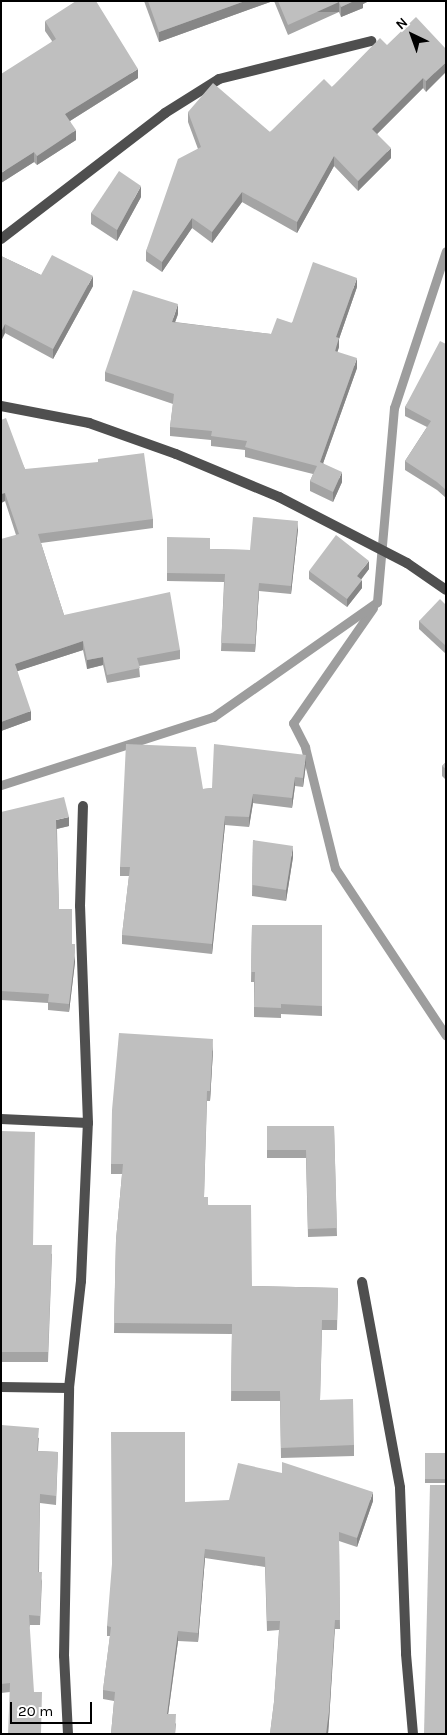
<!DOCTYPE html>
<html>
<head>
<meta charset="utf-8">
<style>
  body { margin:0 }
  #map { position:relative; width:447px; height:1735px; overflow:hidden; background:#fff; font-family:Karla,sans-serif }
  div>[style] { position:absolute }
  .stream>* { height:9px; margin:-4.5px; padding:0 4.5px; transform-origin:4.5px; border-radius:4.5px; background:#9d9d9d }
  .minor>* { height:10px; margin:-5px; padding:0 5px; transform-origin:5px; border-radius:5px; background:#4f4f4f }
  .wall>* { inset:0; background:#a4a4a4; transform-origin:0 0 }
  .shaded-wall>* { inset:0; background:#868686; transform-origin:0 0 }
  .building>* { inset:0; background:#bfbfbf; transform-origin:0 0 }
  span { translate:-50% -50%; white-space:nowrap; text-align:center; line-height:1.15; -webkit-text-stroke:4.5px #fff; paint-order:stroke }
  .frame { position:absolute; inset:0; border:2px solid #000; pointer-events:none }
  .north { position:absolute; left:387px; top:10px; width:50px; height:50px; -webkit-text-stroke:4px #fff; paint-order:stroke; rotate:318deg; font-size:14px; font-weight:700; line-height:20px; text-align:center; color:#000 }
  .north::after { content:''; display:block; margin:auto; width:18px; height:22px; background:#000; clip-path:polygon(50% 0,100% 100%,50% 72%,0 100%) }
  .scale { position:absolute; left:10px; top:1702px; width:82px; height:22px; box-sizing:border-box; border:2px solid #000; border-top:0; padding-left:6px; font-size:15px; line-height:18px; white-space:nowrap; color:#000; -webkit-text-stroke:4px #fff; paint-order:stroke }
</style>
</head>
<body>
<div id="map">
  <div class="stream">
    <div style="left:373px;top:608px;width:140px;rotate:124.8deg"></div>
    <div style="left:293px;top:723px;width:27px;rotate:63deg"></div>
    <div style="left:305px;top:747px;width:125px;rotate:76.1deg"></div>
    <div style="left:335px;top:868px;width:201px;rotate:56.5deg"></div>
    <div style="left:1px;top:785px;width:223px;rotate:-17.8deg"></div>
    <div style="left:213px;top:717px;width:200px;rotate:-35deg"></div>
    <div style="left:377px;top:602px;width:195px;rotate:-85deg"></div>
    <div style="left:394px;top:408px;width:165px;rotate:-71.7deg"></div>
  </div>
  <div class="minor">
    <div style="left:1px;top:239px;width:207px;rotate:-37.5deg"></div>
    <div style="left:165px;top:113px;width:64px;rotate:-32.2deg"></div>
    <div style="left:219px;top:79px;width:157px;rotate:-14deg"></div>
    <div style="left:1px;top:406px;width:90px;rotate:10.9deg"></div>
    <div style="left:89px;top:423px;width:92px;rotate:19.6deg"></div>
    <div style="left:176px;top:454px;width:112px;rotate:22.7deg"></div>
    <div style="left:279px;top:497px;width:144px;rotate:27.3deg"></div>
    <div style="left:407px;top:563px;width:47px;rotate:34.7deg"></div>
    <div style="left:1px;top:1119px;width:87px;rotate:2.6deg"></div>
    <div style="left:362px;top:1282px;width:209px;rotate:79.5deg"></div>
    <div style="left:400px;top:1488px;width:166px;rotate:87.9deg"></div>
    <div style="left:406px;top:1654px;width:80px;rotate:85deg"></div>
    <div style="left:1px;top:1387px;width:68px;rotate:0.8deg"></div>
    <div style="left:68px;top:1734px;width:78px;rotate:-92.9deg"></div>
    <div style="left:64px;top:1656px;width:268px;rotate:-88.9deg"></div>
    <div style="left:69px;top:1388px;width:108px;rotate:-83.6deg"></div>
    <div style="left:81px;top:1281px;width:158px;rotate:-87.5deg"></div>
    <div style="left:88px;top:1123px;width:217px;rotate:-92.1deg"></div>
    <div style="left:80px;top:906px;width:100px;rotate:-88.3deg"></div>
  </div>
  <div class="wall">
    <div style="clip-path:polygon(144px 1px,273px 1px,159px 42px)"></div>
    <div style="clip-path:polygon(274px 1px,369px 1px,363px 4px,363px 8px,341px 17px,339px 12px,288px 35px)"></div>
    <div style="clip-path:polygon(45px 21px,138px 78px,70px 121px,76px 140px,37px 165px,34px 162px,1px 183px,52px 41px,45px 31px)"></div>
    <div style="clip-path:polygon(387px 45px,446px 49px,426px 92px,423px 88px,377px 134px,391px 158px,358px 191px,334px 166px,297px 233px,242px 202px,212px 243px,192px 228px,162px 272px,146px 261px,146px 251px,198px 149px,188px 122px,188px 112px,270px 132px,332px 87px)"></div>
    <div style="clip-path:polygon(141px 197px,117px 241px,91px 224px,91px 213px)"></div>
    <div style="clip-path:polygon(1px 256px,41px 275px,93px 286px,53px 359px,5px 333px,1px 341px)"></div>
    <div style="clip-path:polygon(357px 287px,339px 339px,339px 347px,337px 352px,357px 368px,323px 463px,342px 482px,333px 502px,310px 491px,310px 481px,313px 474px,245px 457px,245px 450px,211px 446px,211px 440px,170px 436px,170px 427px,173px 404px,105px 381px,105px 372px,178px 314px,175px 322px,271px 334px)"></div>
    <div style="clip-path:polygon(446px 344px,446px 498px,437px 490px,405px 470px,405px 461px,427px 427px,405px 416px,405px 407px)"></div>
    <div style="clip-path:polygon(1px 420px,25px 469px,153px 519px,153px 528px,41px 543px,64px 615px,180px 650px,180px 659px,139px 666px,140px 677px,107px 683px,103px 665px,87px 669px,83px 650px,17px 671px,31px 720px,1px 731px,16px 535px,5px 501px,1px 503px)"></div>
    <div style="clip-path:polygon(298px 529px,291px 594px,259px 591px,255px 652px,221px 651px,224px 582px,167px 581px,167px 537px,210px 549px,250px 550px)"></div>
    <div style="clip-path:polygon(369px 569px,361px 579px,362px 588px,347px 607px,309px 579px,309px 571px)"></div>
    <div style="clip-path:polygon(446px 605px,446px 654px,419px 629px,419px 621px)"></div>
    <div style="clip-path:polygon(446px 762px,446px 780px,442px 776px,442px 766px)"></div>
    <div style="clip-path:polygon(306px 764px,303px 787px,295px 786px,292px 808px,253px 803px,249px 827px,225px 825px,212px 954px,122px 944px,122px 935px,129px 876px,120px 876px,120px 867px,203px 789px,212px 788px)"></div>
    <div style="clip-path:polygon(1px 812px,69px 826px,57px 829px,59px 909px,72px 944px,75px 962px,69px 1012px,48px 1010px,48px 1003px,1px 1000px)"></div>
    <div style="clip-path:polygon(253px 840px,293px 857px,286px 901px,252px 896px)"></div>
    <div style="clip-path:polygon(252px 925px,322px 925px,322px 1016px,281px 1014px,281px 1018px,254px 1017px,254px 982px,251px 982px)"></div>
    <div style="clip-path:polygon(213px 1050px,210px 1101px,207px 1101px,204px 1197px,252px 1286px,338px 1288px,337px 1330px,322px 1330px,320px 1400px,354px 1445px,354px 1456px,281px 1458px,280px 1401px,231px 1401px,232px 1334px,114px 1333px,116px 1240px,122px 1174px,111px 1174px,111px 1164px)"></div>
    <div style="clip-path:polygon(267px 1126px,334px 1126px,337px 1236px,308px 1237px,306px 1158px,267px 1158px)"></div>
    <div style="clip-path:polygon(1px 1131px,33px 1245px,52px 1254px,48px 1362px,1px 1362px)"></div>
    <div style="clip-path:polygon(1px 1425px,39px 1438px,38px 1451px,58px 1452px,56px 1505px,40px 1503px,39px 1572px,42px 1581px,40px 1625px,30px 1625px,10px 1692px,1px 1693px)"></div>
    <div style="left:425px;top:1453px;width:21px;height:30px"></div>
    <div style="clip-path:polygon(373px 1501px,357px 1547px,339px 1541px,340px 1629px,335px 1629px,329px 1721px,328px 1734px,270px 1734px,274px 1702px,279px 1630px,267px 1631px,265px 1567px,205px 1558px,198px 1642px,178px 1641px,168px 1714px,176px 1724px,175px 1734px,111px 1734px,114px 1701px,103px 1699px,103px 1690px,110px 1636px,107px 1636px,107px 1626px,185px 1502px)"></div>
  </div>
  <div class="shaded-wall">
    <div style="clip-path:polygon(245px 1px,273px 1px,159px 42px,159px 32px)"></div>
    <div style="clip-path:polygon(354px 1px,369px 1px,363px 4px,363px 8px,341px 17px,341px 7px)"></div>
    <div style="left:339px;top:2px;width:10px;height:56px;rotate:90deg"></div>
    <div style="clip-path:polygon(446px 62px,446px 72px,426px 92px,426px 81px)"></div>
    <div style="clip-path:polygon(138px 69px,138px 78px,65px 124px,65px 114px)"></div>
    <div style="clip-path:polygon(423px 78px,423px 88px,372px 139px,372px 129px)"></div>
    <div style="clip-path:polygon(76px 130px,76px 140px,37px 165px,37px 156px)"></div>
    <div style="clip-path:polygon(391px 148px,391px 158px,358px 191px,358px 181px)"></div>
    <div style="clip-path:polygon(34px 152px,34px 162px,1px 183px,1px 173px)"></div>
    <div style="clip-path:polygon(334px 156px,334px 166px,297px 233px,297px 222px)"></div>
    <div style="clip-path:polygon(141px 186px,141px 197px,117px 241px,117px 230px)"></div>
    <div style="clip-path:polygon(242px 192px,242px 202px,212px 243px,212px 232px)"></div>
    <div style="clip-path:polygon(192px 218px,192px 228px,162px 272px,162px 262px)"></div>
    <div style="clip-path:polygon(93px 276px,93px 286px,53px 359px,53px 349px)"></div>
    <div style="clip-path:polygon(357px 278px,357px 287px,339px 339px,339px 347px,335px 360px,336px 337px)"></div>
    <div style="clip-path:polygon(178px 304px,178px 314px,172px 331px,172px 322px)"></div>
    <div style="clip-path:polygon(5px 324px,5px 333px,1px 341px,1px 332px)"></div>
    <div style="clip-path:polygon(357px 358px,357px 368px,320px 472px,320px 462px)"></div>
    <div style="clip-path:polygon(342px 472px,342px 482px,333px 502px,333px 492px)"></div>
    <div style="clip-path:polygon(5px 493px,5px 501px,1px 503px,1px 494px)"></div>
    <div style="clip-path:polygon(298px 521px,298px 529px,291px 594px,291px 586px)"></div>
    <div style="clip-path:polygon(369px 561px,369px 569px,357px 585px,357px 576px)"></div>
    <div style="clip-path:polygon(362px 580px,362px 588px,347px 607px,347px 599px)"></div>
    <div style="clip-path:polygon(259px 583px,259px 591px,255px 652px,255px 644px)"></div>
    <div style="clip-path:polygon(83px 641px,83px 650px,15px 672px,15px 664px)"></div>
    <div style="clip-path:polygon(103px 657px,103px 665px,87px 669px,87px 660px)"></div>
    <div style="clip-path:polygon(31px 711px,31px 720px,1px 731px,1px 722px)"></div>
    <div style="clip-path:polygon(306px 755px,306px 764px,303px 787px,303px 778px)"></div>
    <div style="clip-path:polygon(295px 777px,295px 786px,292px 808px,292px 798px)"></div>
    <div style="clip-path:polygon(253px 794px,253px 803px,249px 827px,249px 817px)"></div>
    <div style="clip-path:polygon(225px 816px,225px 825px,212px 954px,212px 944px)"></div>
    <div style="clip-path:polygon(69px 817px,69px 826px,56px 829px,56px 820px)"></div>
    <div style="clip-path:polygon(293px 846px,293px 857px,286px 901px,286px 890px)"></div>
    <div style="clip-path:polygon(75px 953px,75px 962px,69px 1012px,69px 1004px)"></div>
    <div style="clip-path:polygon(213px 1039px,213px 1050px,210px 1101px,210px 1091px)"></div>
    <div style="clip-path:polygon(373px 1492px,373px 1501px,357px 1547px,357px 1538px)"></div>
    <div style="clip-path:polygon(205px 1549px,205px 1558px,198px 1642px,198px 1633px)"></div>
    <div style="clip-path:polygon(335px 1620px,329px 1721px,328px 1734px,326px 1734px)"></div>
    <div style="clip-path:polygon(178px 1631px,178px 1641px,167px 1723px,167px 1714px)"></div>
  </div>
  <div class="building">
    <div style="clip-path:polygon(76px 1px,96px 1px,138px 69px,65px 114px,76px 130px,37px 156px,34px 152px,1px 173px,1px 74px,56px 39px,45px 21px)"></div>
    <div style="clip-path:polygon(148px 1px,245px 1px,159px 32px)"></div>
    <div style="clip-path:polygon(278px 1px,354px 1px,341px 7px,339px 2px,288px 25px)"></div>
    <div style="clip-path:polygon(416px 17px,446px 49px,446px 62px,426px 81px,423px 78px,372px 129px,391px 148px,358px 181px,334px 156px,297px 222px,242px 192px,212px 232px,192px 218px,162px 262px,146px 251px,178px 159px,201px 147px,188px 112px,213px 83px,270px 132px,324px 79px,332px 87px,380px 38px,387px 45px)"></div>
    <div style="clip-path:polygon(119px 171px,141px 186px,117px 230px,91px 213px)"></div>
    <div style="clip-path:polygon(52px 255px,93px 276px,53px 349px,5px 324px,1px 332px,1px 256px,41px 275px)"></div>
    <div style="clip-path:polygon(313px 262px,357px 278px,336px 337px,339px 338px,335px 351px,357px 358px,320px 462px,342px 472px,333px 492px,310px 481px,317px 466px,245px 447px,247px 441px,211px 436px,212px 431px,170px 427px,174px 394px,105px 372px,133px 290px,178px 304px,172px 322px,271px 334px,277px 318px,292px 323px)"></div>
    <div style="clip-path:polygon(440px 341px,446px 344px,446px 490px,437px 482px,405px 461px,431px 421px,405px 407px)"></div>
    <div style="clip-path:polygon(6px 418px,25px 469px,98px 462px,98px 459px,144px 453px,153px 519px,38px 534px,64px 615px,170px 592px,180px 650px,137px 658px,140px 668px,107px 675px,103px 657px,87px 660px,83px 641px,15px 664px,31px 711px,1px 722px,1px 539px,19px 534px,5px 493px,1px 494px,1px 420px)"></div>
    <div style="clip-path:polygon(253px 517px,298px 521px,291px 586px,259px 583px,255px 644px,221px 643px,225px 574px,167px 573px,167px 537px,210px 538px,210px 549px,250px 550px)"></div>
    <div style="clip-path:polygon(336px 535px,369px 561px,357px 576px,362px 580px,347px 599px,309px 571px)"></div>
    <div style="clip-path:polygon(440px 599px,446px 605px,446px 646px,419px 621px)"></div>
    <div style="clip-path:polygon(126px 744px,196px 747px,203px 789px,212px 788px,214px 744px,306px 755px,303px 778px,295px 777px,292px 798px,253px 794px,249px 817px,225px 816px,212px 944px,122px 935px,130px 867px,120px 867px)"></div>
    <div style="clip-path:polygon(446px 762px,446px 769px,442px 766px)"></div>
    <div style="clip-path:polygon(64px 797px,69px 817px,56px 820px,59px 909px,72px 909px,72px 944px,75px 944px,75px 953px,69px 1004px,48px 1002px,49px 994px,1px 991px,1px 812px)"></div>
    <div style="clip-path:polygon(253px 840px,293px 846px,286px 890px,252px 885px)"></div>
    <div style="clip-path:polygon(252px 925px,322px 925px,322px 1006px,281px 1004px,281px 1008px,254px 1007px,255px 972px,251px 972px)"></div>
    <div style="clip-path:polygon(119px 1033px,213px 1039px,210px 1091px,207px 1091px,204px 1197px,208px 1197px,208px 1205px,251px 1205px,252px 1286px,338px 1288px,337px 1320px,322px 1320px,320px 1400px,353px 1399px,354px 1445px,281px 1448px,280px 1391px,231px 1391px,232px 1324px,114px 1323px,116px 1240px,123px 1164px,111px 1164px,112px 1110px)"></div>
    <div style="clip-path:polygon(267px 1126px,334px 1126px,337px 1228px,308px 1229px,306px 1150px,267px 1150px)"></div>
    <div style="clip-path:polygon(1px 1131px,35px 1132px,33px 1245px,52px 1245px,48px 1352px,1px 1352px)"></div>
    <div style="clip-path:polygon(1px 1425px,39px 1428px,37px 1451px,58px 1452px,56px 1496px,40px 1494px,38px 1572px,42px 1572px,40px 1616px,29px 1615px,34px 1692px,42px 1692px,41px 1734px,8px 1734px,10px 1683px,1px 1684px)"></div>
    <div style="clip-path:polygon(111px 1432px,185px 1432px,185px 1502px,229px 1500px,238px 1463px,282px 1473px,282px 1462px,373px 1492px,357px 1538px,339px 1532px,340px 1620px,335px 1620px,329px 1712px,326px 1734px,270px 1734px,274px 1702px,280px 1621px,267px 1621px,265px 1557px,205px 1549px,198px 1633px,178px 1631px,167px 1714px,176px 1714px,175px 1734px,111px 1734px,115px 1692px,103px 1690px,111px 1627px,107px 1626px,112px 1564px)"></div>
    <div style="left:425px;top:1453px;width:21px;height:26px"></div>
    <div style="clip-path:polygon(430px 1485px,446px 1485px,446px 1734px,424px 1734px)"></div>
  </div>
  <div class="frame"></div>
  <div class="north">N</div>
  <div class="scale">20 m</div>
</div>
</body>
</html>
